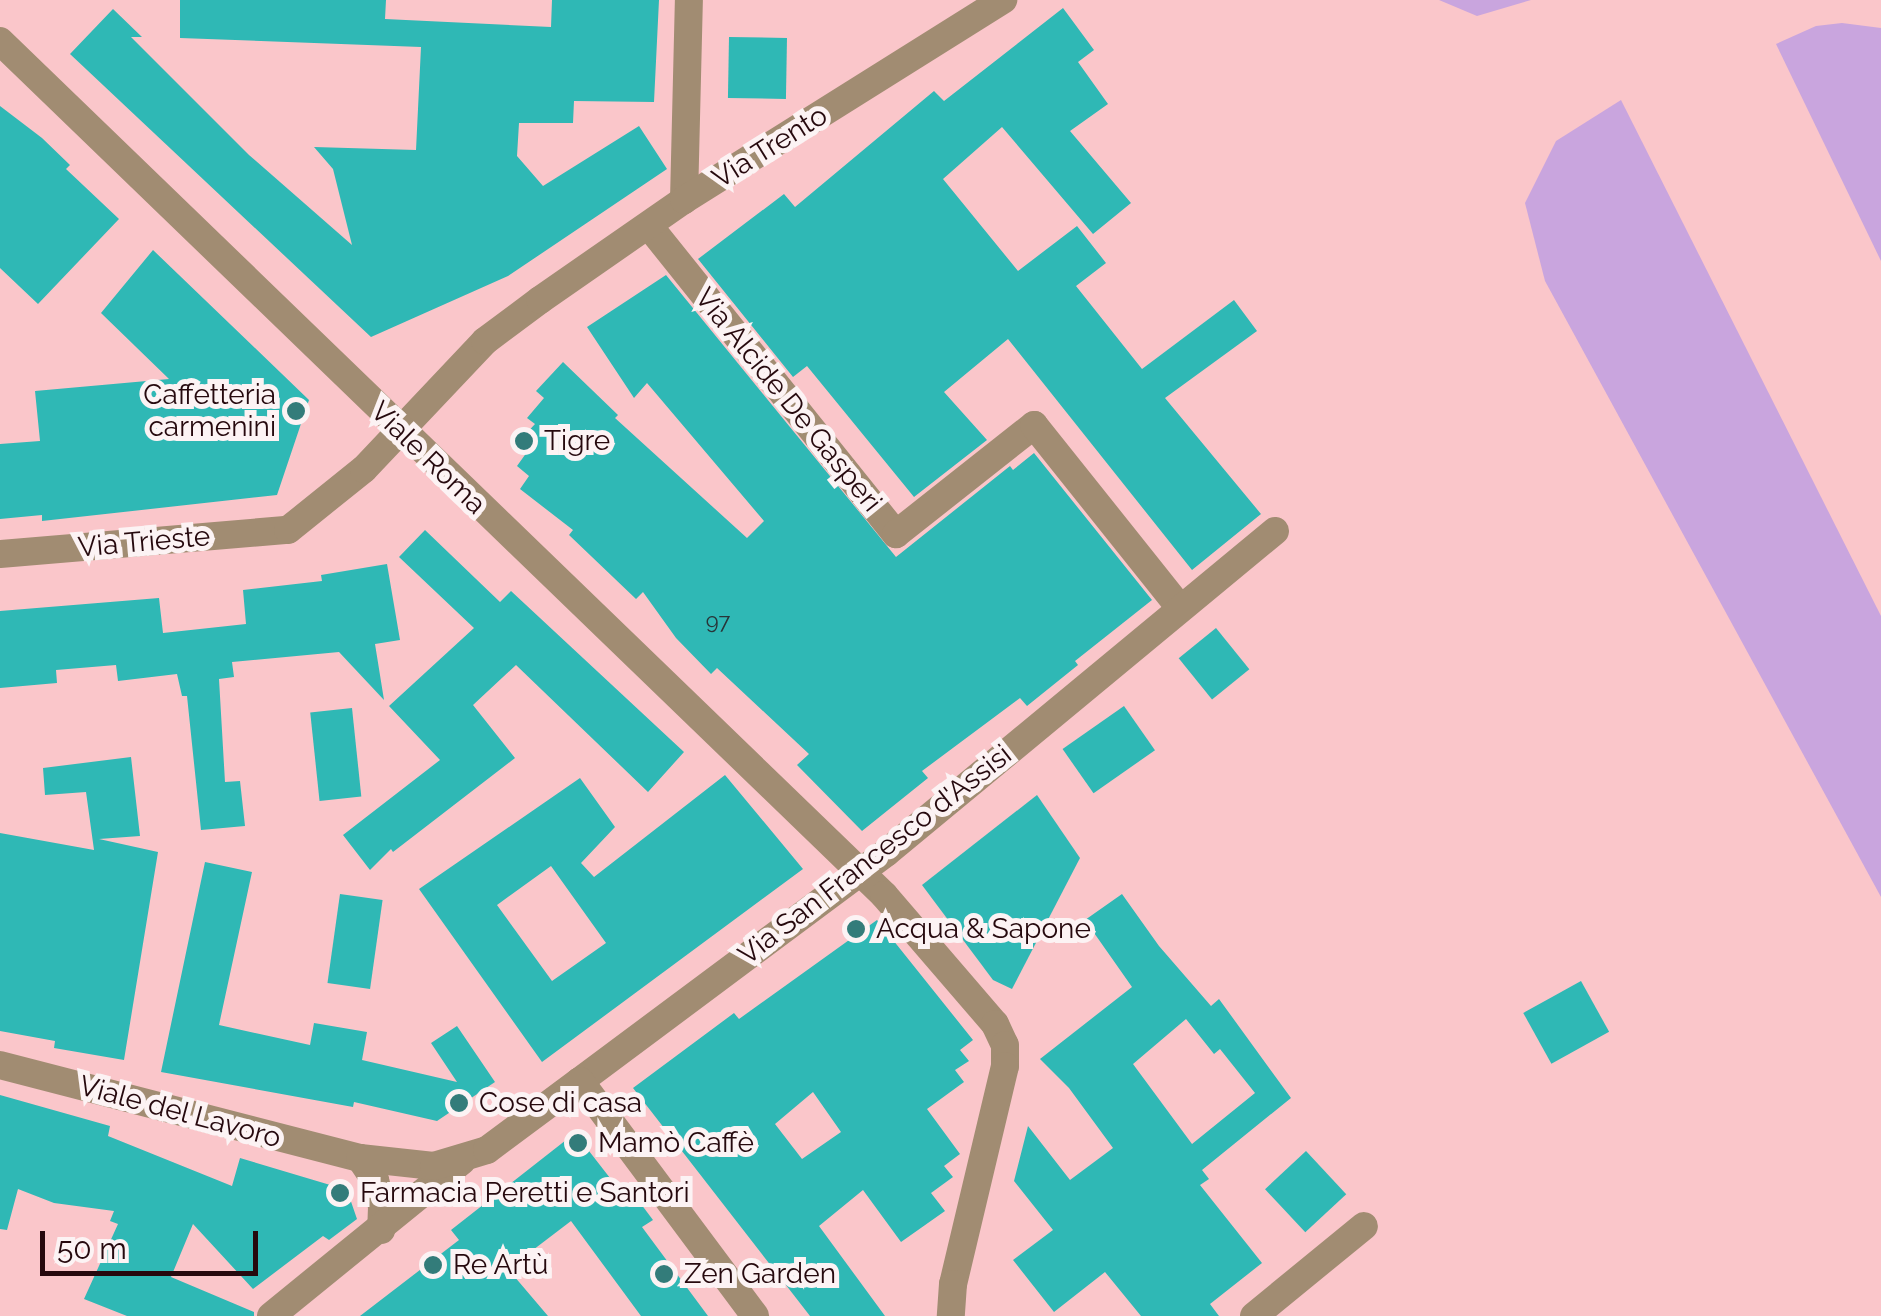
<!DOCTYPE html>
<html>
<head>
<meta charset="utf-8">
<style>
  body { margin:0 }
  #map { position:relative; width:1881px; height:1316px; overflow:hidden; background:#fac6ca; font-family:Raleway,sans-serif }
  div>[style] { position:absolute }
  .green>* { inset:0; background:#c9a5de }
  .building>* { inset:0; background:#2fb8b5; transform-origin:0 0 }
  .minor>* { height:28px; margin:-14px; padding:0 14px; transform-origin:14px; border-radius:14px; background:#a18c72 }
  .tertiary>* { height:28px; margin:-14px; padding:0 14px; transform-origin:14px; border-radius:14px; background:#a18c72 }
  .dots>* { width:28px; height:28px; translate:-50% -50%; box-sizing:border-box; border:5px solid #fcf3f4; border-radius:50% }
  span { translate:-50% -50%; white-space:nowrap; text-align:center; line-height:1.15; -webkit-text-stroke:10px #fcf3f4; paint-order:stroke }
  .number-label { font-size:22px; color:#283538 }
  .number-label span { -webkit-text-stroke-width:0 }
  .street-label { font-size:28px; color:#26090e }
  .poi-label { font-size:28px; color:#26090e }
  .right { translate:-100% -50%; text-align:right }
  .left { translate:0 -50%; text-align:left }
  .scale { position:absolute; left:40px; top:1231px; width:218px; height:45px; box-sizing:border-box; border:5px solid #26090e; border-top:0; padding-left:12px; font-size:30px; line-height:35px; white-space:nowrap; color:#26090e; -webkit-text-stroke:8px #fcf3f4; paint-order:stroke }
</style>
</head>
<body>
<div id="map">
  <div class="green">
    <div style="clip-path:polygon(1439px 0,1531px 0,1477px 16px)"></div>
    <div style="clip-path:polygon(1842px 23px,1881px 28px,1881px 261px,1776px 44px,1816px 26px)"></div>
    <div style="clip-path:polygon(1621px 100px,1881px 616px,1881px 897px,1545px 281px,1525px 203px,1556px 141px)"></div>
  </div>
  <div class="building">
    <div style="clip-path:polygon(180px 0,386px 0,385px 19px,551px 27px,552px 0,659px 0,654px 102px,574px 101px,573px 123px,519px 123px,517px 156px,543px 186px,639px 126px,667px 169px,508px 276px,371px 337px,70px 54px,113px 9px,142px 37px,131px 37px,249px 155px,352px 245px,333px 169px,314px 147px,416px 150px,421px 47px,180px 38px)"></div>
    <div style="clip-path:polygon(1063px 8px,1094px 50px,1078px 62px,1108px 104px,1070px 131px,1131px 203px,1093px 234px,1002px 127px,943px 179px,1018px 271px,1077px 226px,1106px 263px,1076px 286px,1142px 369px,1234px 300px,1257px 331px,1165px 398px,1261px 514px,1192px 570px,1008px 339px,944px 392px,987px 440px,914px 497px,807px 366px,793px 377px,698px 259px,784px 194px,795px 207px,934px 91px,944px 101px)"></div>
    <div style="left:729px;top:37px;width:58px;height:61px;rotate:1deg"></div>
    <div style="clip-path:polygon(0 106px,42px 138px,70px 165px,66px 169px,119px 219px,38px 304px,0 268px)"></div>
    <div style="clip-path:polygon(153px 250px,309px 400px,277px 495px,42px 521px,42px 515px,0 519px,0 444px,40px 441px,35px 391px,169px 379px,101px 313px)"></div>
    <div style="clip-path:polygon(666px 275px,896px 557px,1010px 466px,1013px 470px,1034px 453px,1152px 600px,1075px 661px,1078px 665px,1027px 706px,1020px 698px,922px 771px,928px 778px,862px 831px,797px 765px,809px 754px,717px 668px,711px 674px,676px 638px,643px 592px,636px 599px,569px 535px,573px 530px,520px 489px,529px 476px,517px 466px,532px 445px,522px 438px,535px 424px,527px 418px,544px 398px,536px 391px,563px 362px,618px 415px,615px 418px,747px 538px,764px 521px,647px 383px,634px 398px,587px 327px)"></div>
    <div style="clip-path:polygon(425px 530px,500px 602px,511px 591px,684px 752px,648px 792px,516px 665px,473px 705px,515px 758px,393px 852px,391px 849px,370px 870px,343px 835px,440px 760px,389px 706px,474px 628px,399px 557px)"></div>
    <div style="clip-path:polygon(387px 564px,400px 640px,375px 644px,384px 700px,339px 652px,232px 662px,234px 677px,219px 679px,225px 782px,240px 781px,245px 826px,201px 830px,187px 696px,182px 696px,177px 674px,118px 681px,116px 665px,56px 670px,57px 683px,0 688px,0 611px,159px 598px,163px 633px,246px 624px,243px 590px,322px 581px,321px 575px)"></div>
    <div style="left:1216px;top:628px;width:53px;height:48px;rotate:51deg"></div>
    <div style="left:1124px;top:706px;width:54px;height:75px;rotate:55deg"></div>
    <div style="left:352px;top:708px;width:89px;height:42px;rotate:84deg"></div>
    <div style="clip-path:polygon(131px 757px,140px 836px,99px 839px,158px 852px,124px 1060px,54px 1048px,55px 1041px,0 1031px,0 833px,94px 850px,86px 792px,45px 795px,43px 768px)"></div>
    <div style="clip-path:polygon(evenodd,725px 775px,803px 869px,542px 1062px,419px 889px,580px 778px,615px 827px,581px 863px,594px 877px,725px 775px,551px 866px,606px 943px,552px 981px,497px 905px,551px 866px)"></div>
    <div style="clip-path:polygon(1037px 795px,1080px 858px,1012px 989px,993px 980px,922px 885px)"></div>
    <div style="clip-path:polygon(205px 862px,252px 872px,219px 1025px,310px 1045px,314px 1023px,367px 1032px,362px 1060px,457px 1082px,431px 1043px,457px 1026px,495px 1082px,437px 1121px,354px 1102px,353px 1107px,161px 1072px)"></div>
    <div style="left:340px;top:894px;width:43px;height:90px;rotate:8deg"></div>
    <div style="clip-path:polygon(evenodd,1122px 894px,1159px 946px,1211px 1006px,1219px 999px,1291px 1098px,1202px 1170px,1209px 1179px,1200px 1185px,1262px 1263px,1210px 1304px,1219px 1316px,1141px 1316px,1105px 1272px,1054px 1312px,1013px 1260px,1053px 1230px,1014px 1181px,1028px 1126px,1070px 1180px,1113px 1148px,1069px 1088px,1040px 1059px,1132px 987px,1085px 920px,1122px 894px,1186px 1019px,1214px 1054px,1220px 1049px,1255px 1093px,1192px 1144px,1133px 1064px,1186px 1019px)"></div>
    <div style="clip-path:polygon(evenodd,877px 920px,973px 1040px,960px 1050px,969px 1061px,955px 1070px,964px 1082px,927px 1109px,960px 1154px,944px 1166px,953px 1177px,931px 1193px,945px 1211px,901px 1242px,863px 1190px,819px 1226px,885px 1316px,810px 1316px,633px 1088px,734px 1013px,739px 1019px,877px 920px,813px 1092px,841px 1132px,802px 1159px,775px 1124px,813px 1092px)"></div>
    <div style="left:1581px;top:981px;width:58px;height:66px;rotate:61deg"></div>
    <div style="clip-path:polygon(0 1095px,110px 1126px,108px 1136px,232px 1186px,240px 1158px,347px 1190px,357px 1219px,329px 1240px,323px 1236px,253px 1289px,193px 1224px,171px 1277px,254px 1312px,254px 1316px,127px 1316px,84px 1299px,118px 1224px,110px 1221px,114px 1211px,54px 1203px,18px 1189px,7px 1230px,0 1229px)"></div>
    <div style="clip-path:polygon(575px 1133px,631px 1205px,638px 1200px,653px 1220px,642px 1227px,708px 1316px,641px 1316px,571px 1221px,508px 1269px,548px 1316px,360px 1316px,459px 1240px,451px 1230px)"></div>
    <div style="left:1306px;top:1151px;width:59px;height:56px;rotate:47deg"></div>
  </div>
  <div class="minor">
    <div style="left:684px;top:200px;width:200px;rotate:-88.6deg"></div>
    <div style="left:649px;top:226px;width:395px;rotate:51.3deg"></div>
    <div style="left:896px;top:534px;width:176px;rotate:-38.3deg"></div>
    <div style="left:1034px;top:425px;width:234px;rotate:51.4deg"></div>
    <div style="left:0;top:554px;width:289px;rotate:-4.8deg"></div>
    <div style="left:288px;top:530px;width:97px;rotate:-38.8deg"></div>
    <div style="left:364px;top:469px;width:176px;rotate:-46.6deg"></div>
    <div style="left:485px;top:341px;width:69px;rotate:-36.7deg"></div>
    <div style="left:540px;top:300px;width:175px;rotate:-34.8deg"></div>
    <div style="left:684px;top:200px;width:377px;rotate:-32.1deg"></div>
    <div style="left:580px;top:1081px;width:382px;rotate:-36.7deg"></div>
    <div style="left:886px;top:853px;width:505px;rotate:-39.62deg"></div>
    <div style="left:360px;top:1158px;width:27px;rotate:56deg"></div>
    <div style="left:375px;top:1180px;width:28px;rotate:75deg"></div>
    <div style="left:382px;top:1207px;width:23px;rotate:92deg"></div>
    <div style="left:271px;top:1316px;width:246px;rotate:-39.1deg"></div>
    <div style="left:1254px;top:1316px;width:142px;rotate:-39.3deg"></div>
  </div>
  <div class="tertiary">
    <div style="left:0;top:41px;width:1229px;rotate:44.01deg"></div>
    <div style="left:884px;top:895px;width:170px;rotate:49.3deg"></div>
    <div style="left:995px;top:1024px;width:23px;rotate:65deg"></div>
    <div style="left:1005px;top:1045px;width:21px;rotate:90deg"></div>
    <div style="left:1005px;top:1066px;width:224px;rotate:103.4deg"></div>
    <div style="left:953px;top:1284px;width:32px;rotate:94deg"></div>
    <div style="left:0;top:1065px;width:372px;rotate:14.5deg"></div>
    <div style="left:360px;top:1158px;width:74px;rotate:6.2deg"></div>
    <div style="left:434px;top:1166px;width:55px;rotate:-16.8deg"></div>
    <div style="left:487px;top:1150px;width:116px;rotate:-36.6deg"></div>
    <div style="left:580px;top:1081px;width:293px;rotate:53.3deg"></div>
  </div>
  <div class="dots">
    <div style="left:296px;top:411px;background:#337c7a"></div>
    <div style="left:524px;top:441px;background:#337c7a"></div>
    <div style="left:856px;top:929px;background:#337c7a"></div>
    <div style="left:459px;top:1103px;background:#337c7a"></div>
    <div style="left:578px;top:1143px;background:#337c7a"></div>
    <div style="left:340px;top:1193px;background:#337c7a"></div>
    <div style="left:433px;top:1265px;background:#337c7a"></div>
    <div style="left:664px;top:1274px;background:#337c7a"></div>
  </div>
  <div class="number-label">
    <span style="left:718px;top:622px">97</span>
  </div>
  <div class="street-label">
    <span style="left:770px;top:147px;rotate:-32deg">Via Trento</span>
    <span style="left:788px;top:400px;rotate:51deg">Via Alcide De Gasperi</span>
    <span style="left:428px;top:458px;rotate:44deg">Viale Roma</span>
    <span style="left:144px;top:542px;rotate:-5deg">Via Trieste</span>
    <span style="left:875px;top:855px;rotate:-38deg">Via San Francesco d'Assisi</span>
    <span style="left:180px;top:1112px;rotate:15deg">Viale del Lavoro</span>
  </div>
  <div class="poi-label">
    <span class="right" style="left:276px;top:411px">Caffetteria<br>carmenini</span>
    <span class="left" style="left:544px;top:441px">Tigre</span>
    <span class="left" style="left:876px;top:929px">Acqua &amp; Sapone</span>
    <span class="left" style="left:479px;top:1103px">Cose di casa</span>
    <span class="left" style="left:598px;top:1143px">Mamò Caffè</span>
    <span class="left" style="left:360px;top:1193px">Farmacia Peretti e Santori</span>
    <span class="left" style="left:453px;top:1265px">Re Artù</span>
    <span class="left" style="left:684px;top:1274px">Zen Garden</span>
  </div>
  <div class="scale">50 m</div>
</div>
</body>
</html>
